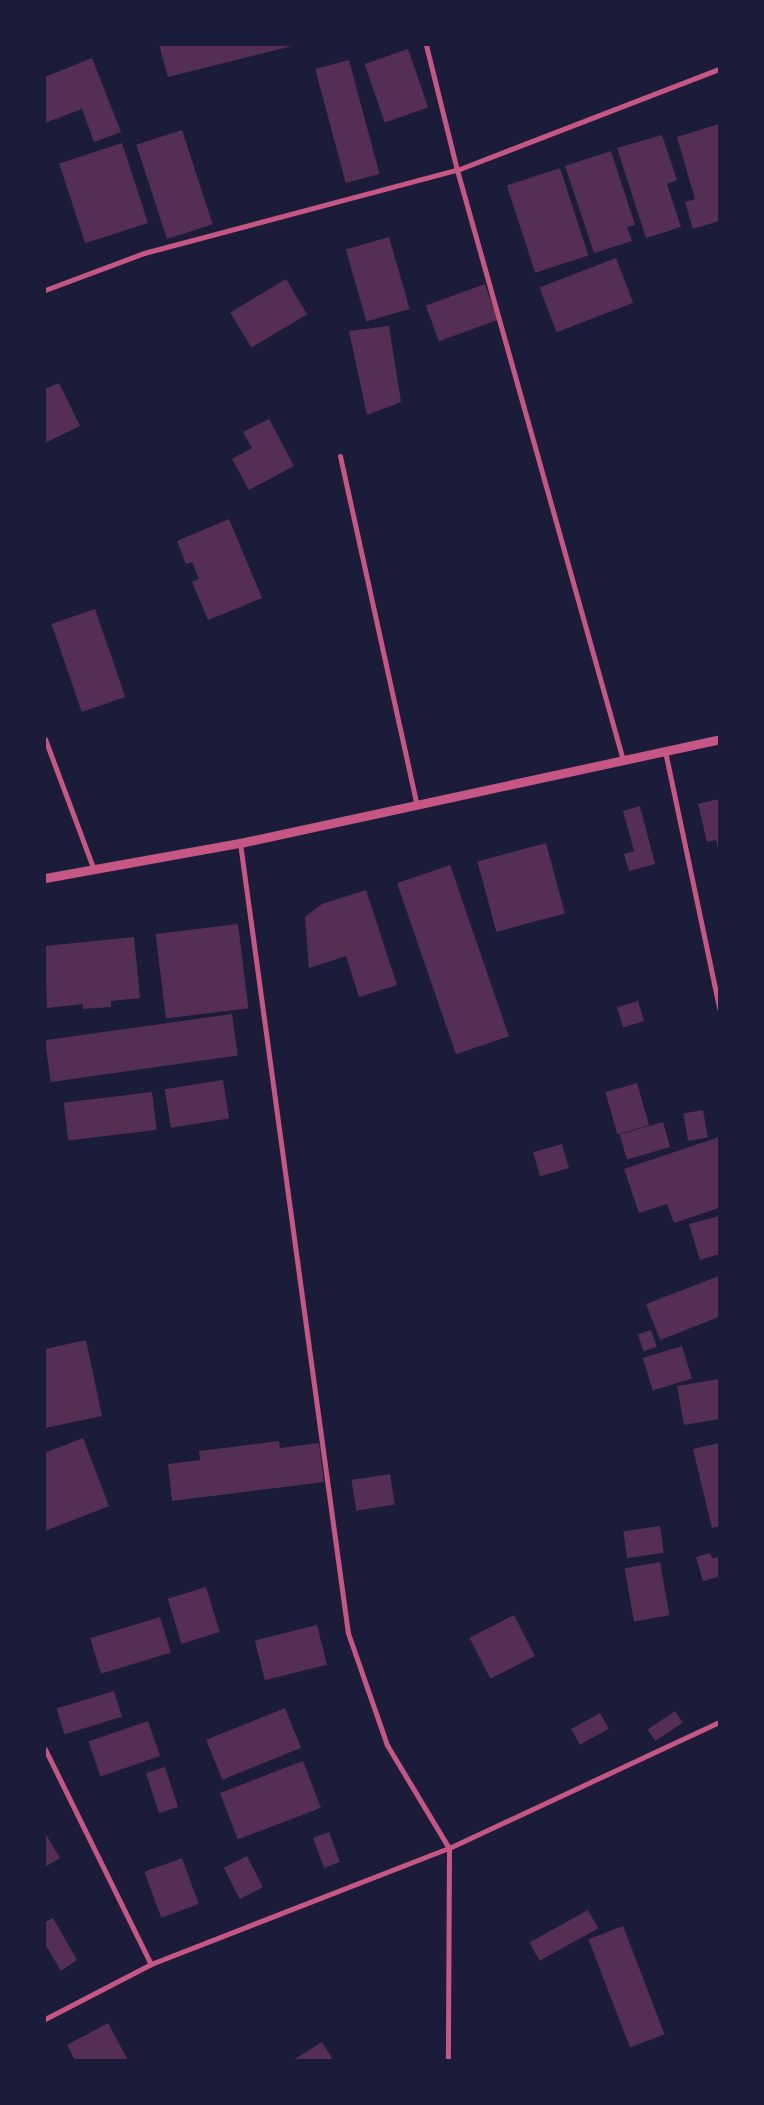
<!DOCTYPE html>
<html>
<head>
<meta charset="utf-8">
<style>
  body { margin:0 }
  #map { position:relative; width:764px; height:2105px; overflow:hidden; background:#1b1b3a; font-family:"Work Sans",sans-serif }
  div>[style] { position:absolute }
  .building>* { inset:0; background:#542f53; transform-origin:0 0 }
  .minor>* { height:5px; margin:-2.5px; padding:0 2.5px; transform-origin:2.5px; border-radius:2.5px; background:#c65784 }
  .tertiary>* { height:9px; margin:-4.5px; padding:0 4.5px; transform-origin:4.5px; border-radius:4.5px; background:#c65784 }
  span { translate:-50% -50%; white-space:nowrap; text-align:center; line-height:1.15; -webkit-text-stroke:5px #1b1b3a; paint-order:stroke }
  .frame { position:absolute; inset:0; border:46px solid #1b1b3a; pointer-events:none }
</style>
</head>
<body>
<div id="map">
  <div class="building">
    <div style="clip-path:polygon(159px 45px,292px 45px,292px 46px,168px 77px)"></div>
    <div style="left:408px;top:49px;width:62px;height:46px;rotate:71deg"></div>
    <div style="clip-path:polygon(92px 58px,121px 132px,94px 142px,82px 109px,45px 123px,45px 77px)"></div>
    <div style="left:349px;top:60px;width:118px;height:35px;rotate:75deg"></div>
    <div style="clip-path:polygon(719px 124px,719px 221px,693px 229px,685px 202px,695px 199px,677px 137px)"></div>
    <div style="left:182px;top:130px;width:99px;height:48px;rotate:72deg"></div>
    <div style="clip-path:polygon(662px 135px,677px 180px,667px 184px,681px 227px,646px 238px,617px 148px)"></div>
    <div style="left:122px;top:143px;width:84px;height:66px;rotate:72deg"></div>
    <div style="clip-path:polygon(611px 151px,635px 225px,627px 227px,632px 241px,594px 253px,565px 166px)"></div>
    <div style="left:560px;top:168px;width:92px;height:56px;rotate:72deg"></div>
    <div style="left:389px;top:237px;width:75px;height:45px;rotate:74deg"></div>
    <div style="left:616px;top:258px;width:48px;height:82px;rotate:69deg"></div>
    <div style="left:286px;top:279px;width:41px;height:65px;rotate:59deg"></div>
    <div style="left:485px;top:284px;width:38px;height:63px;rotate:70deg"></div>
    <div style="clip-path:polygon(389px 326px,401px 402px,367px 415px,349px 331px)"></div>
    <div style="clip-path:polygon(59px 383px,80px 426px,45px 443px,45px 389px)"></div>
    <div style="clip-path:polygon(269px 419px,294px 466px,249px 490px,232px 459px,252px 448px,243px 432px)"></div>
    <div style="clip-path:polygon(229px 519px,262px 598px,208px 620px,192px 582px,199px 579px,192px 562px,186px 564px,177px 541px)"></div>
    <div style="left:95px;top:609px;width:93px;height:46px;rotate:71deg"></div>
    <div style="clip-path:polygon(719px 799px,719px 850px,718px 850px,716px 840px,707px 842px,698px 804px)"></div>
    <div style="clip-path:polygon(640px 806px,655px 864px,629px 871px,624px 854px,634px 851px,623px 811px)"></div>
    <div style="left:546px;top:843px;width:73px;height:71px;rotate:75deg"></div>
    <div style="left:450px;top:865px;width:181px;height:56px;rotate:71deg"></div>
    <div style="clip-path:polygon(366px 890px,397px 985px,359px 997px,346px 956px,309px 968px,305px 917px,322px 904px)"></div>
    <div style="left:238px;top:924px;width:85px;height:83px;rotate:83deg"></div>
    <div style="clip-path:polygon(134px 937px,140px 998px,111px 1001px,111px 1007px,83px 1009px,83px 1004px,47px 1008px,45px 946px)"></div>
    <div style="left:638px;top:1001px;width:21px;height:22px;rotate:73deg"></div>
    <div style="left:232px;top:1014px;width:42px;height:189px;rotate:82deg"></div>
    <div style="left:223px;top:1080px;width:39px;height:59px;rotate:81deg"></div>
    <div style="left:637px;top:1083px;width:44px;height:33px;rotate:74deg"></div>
    <div style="left:152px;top:1092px;width:38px;height:89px;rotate:83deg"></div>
    <div style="left:703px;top:1110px;width:28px;height:20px;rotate:80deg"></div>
    <div style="left:663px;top:1122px;width:26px;height:45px;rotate:74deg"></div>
    <div style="clip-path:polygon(719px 1137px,719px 1208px,674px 1223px,667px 1204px,639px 1213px,624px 1169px)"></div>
    <div style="left:562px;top:1144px;width:25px;height:30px;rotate:74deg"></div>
    <div style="clip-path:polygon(719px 1216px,719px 1254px,700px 1260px,689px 1224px)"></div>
    <div style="clip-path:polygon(719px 1276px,719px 1317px,660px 1340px,646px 1304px)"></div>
    <div style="left:651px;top:1330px;width:18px;height:14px;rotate:71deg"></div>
    <div style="clip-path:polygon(86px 1340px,102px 1416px,45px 1428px,45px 1349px)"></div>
    <div style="left:682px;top:1346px;width:34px;height:41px;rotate:73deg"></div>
    <div style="clip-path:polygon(719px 1379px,719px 1419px,684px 1425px,677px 1386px)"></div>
    <div style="clip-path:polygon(83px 1438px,109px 1506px,45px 1531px,45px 1448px,47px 1452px)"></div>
    <div style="clip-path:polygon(279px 1441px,280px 1448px,319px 1443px,324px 1482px,172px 1501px,168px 1464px,200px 1460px,199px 1451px)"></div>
    <div style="clip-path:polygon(719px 1443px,719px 1526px,712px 1528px,693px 1449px)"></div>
    <div style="left:390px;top:1474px;width:31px;height:39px;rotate:81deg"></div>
    <div style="left:660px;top:1526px;width:27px;height:37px;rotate:82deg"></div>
    <div style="clip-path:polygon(710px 1553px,712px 1558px,719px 1557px,719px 1581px,717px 1577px,703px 1581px,696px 1557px)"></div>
    <div style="left:660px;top:1562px;width:54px;height:36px;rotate:80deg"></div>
    <div style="left:206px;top:1587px;width:47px;height:40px;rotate:73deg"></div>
    <div style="left:514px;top:1615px;width:46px;height:50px;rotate:63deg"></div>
    <div style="left:160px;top:1617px;width:37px;height:73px;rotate:73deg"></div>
    <div style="left:317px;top:1625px;width:41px;height:64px;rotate:76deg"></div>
    <div style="left:114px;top:1691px;width:27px;height:60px;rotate:73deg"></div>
    <div style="left:285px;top:1708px;width:43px;height:85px;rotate:68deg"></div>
    <div style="left:675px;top:1711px;width:14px;height:33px;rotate:56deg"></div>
    <div style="left:600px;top:1713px;width:18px;height:33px;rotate:61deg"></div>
    <div style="left:148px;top:1721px;width:37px;height:63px;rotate:71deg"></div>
    <div style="left:303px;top:1761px;width:50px;height:89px;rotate:69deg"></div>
    <div style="left:165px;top:1767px;width:42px;height:20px;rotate:72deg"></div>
    <div style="left:329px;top:1832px;width:32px;height:17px;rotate:70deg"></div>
    <div style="clip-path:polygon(45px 1833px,60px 1858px,45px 1867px)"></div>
    <div style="left:247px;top:1856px;width:35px;height:26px;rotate:63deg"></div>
    <div style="left:182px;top:1858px;width:49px;height:40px;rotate:70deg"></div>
    <div style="left:588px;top:1910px;width:21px;height:67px;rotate:61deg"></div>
    <div style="clip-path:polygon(53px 1918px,77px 1960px,61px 1971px,45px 1944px,45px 1922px)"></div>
    <div style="left:623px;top:1926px;width:116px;height:37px;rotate:69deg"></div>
    <div style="clip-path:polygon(108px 2023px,128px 2060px,75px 2060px,67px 2045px)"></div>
    <div style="clip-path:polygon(322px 2042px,333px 2060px,293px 2060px)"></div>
  </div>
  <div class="minor">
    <div style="left:426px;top:45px;width:129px;rotate:76.1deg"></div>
    <div style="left:457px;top:170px;width:613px;rotate:74.29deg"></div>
    <div style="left:45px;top:290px;width:106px;rotate:-20.5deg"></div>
    <div style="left:144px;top:253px;width:324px;rotate:-14.9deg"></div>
    <div style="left:457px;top:170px;width:281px;rotate:-21.1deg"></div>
    <div style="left:340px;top:456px;width:357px;rotate:77.6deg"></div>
    <div style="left:45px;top:739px;width:140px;rotate:69.5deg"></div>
    <div style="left:665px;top:751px;width:263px;rotate:78.1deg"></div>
    <div style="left:240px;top:843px;width:797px;rotate:82.22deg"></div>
    <div style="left:348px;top:1633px;width:119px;rotate:70.8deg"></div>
    <div style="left:387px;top:1745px;width:120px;rotate:59deg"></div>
    <div style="left:449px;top:1848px;width:212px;rotate:90.3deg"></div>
    <div style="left:45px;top:1749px;width:240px;rotate:63.8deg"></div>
    <div style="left:45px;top:2019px;width:119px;rotate:-27.4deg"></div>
    <div style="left:151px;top:1964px;width:320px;rotate:-21.3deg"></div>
    <div style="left:449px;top:1848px;width:298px;rotate:-25deg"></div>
  </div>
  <div class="tertiary">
    <div style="left:45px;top:878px;width:198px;rotate:-10.2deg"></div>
    <div style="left:240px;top:843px;width:490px;rotate:-12.2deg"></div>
  </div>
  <div class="frame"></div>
</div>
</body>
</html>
